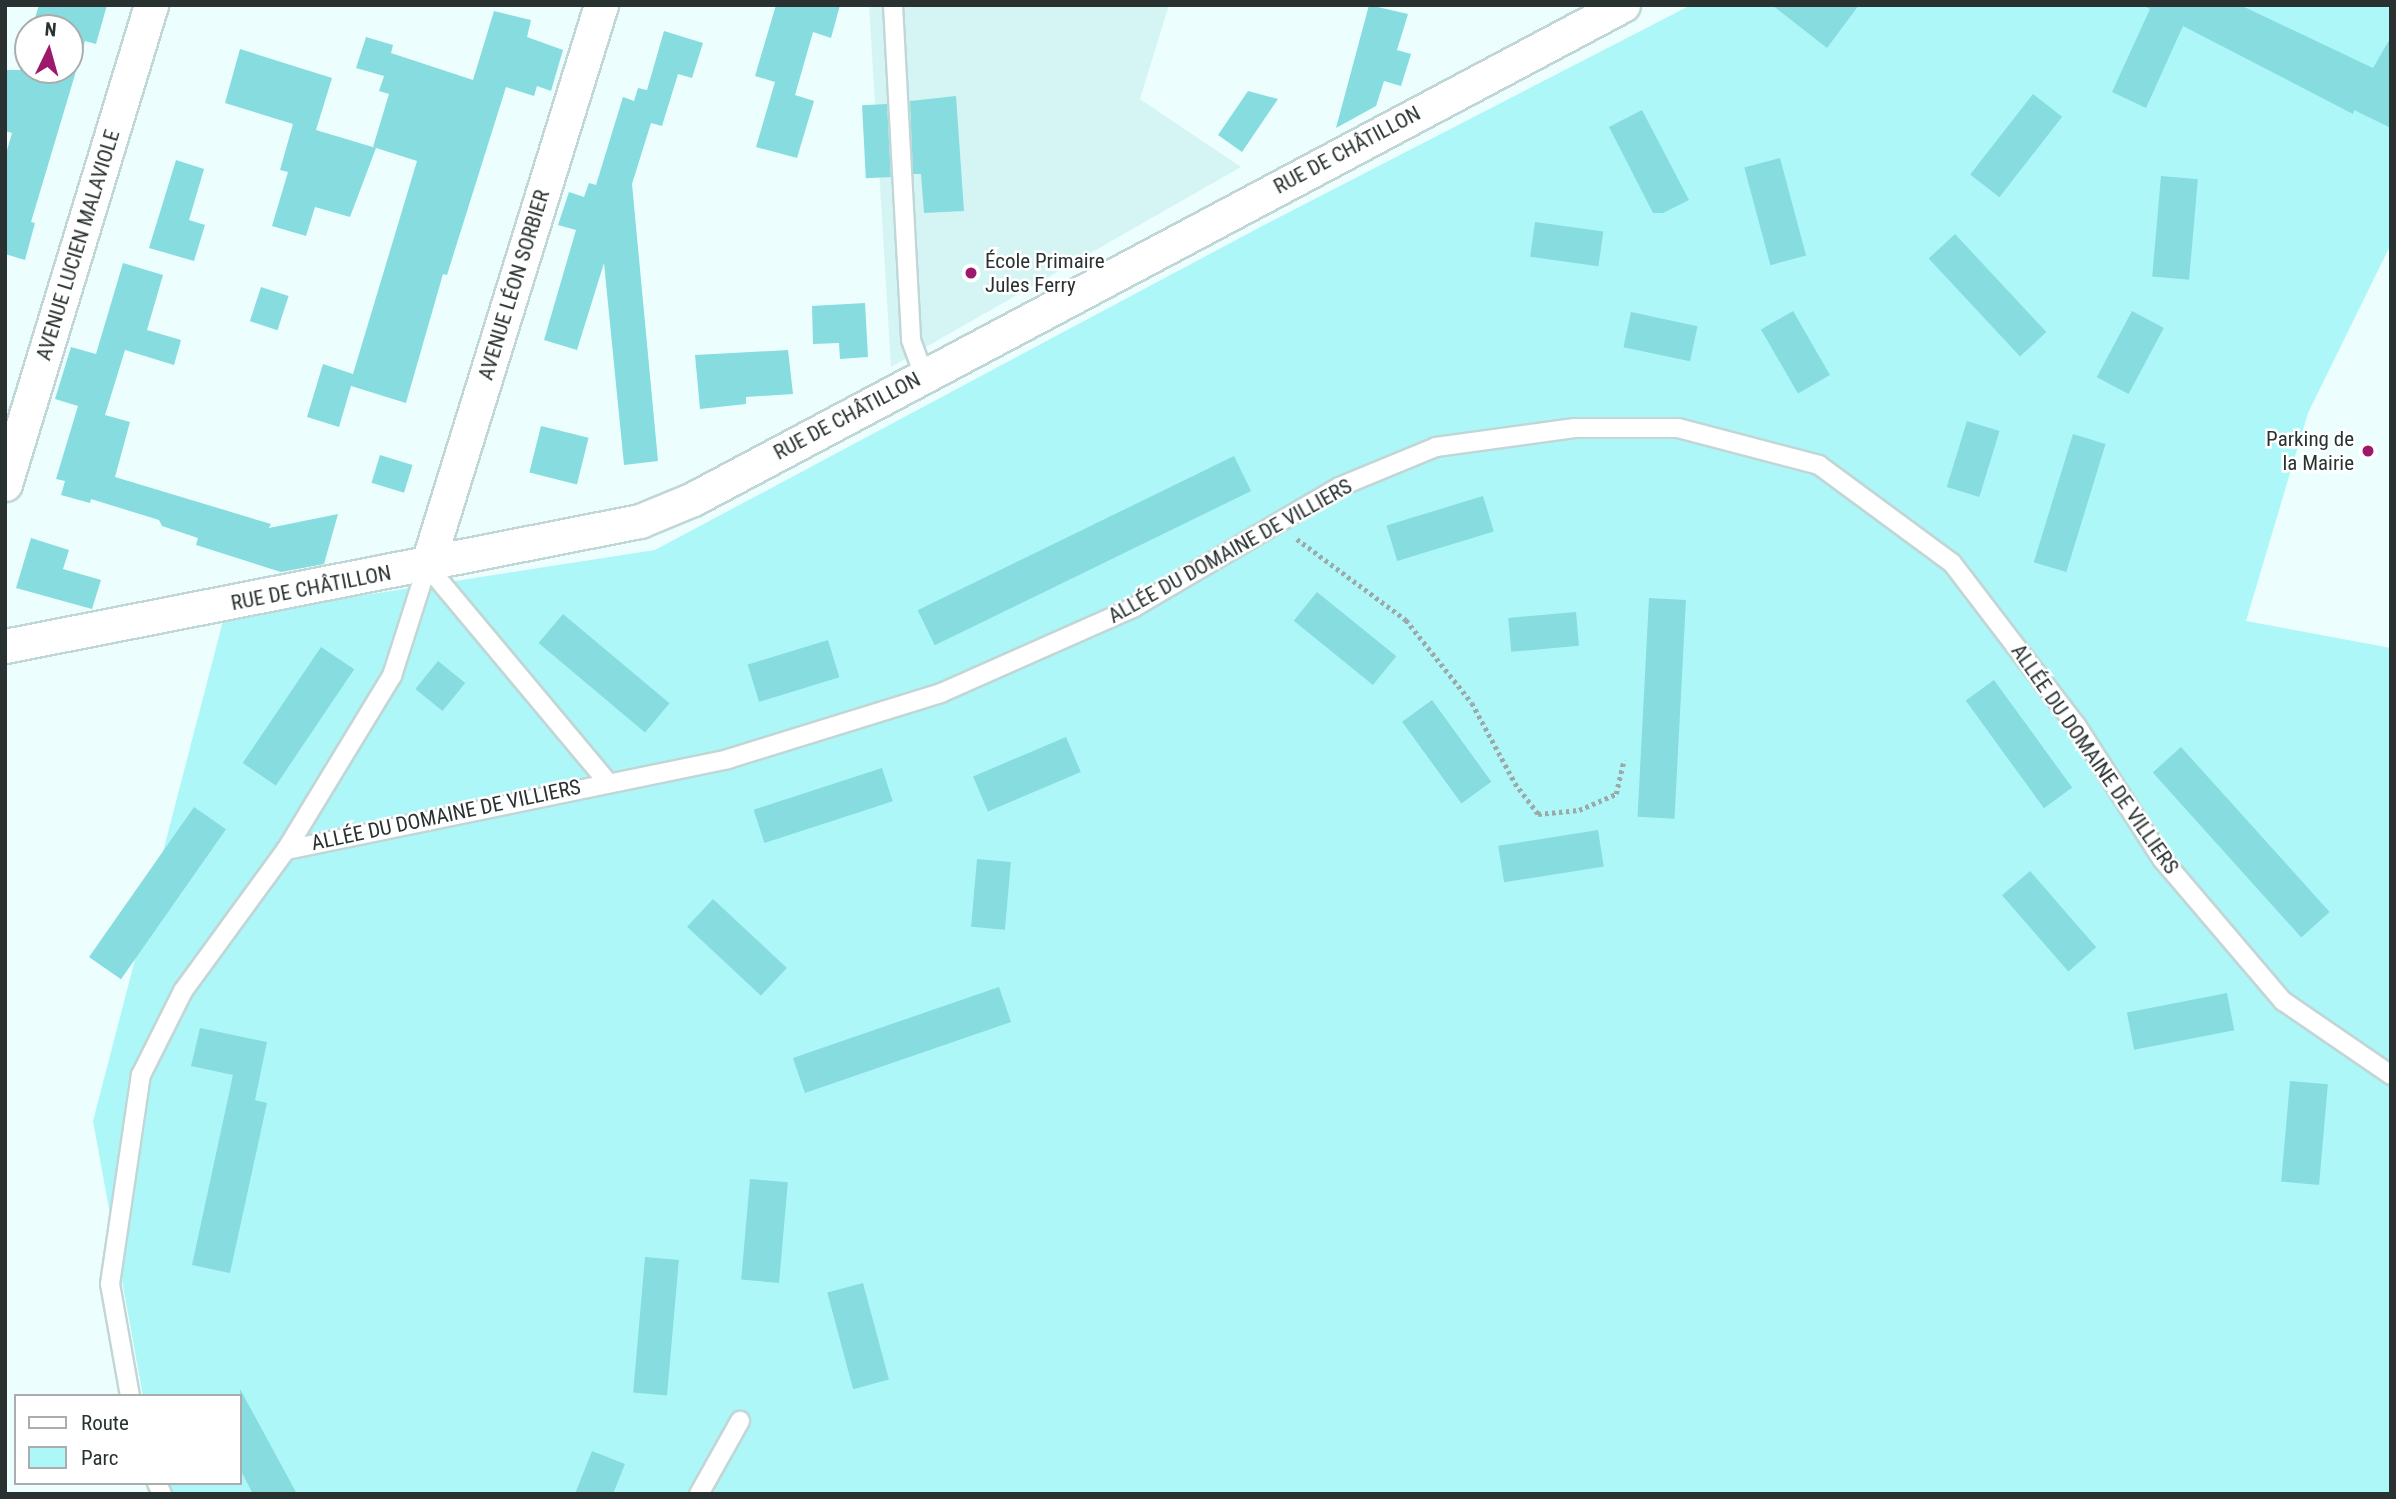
<!DOCTYPE html>
<html>
<head>
<meta charset="utf-8">
<style>
  body { margin:0 }
  #map { position:relative; width:2396px; height:1499px; overflow:hidden; background:#edfeff; font-family:"Roboto Condensed",sans-serif }
  div>[style] { position:absolute }
  .built>* { inset:0; background:#d5f5f5 }
  .green>* { inset:0; background:#aef7f9 }
  .building>* { inset:0; background:#86dcdf; transform-origin:0 0 }
  .path>* { height:4.5px; margin-top:-2.25px; transform-origin:0; background:repeating-linear-gradient(90deg,#9ca9aa 0 3.5px,transparent 0 7px) }
  .roads { filter:drop-shadow(2px 0 #c1d6d6) drop-shadow(-2px 0 #c1d6d6) drop-shadow(0 2px #c1d6d6) drop-shadow(0 -2px #c1d6d6) }
  .service>* { height:18px; margin:-9px; padding:0 9px; transform-origin:9px; border-radius:9px; background:#fff }
  .minor>* { height:33px; margin:-16.5px; padding:0 16.5px; transform-origin:16.5px; border-radius:16.5px; background:#fff }
  .dots>* { width:19px; height:19px; translate:-50% -50%; box-sizing:border-box; border:4px solid #fff; border-radius:50% }
  span { translate:-50% -50%; white-space:nowrap; text-align:center; line-height:1.15; -webkit-text-stroke:5px #fff; paint-order:stroke }
  .street-label { font-size:21px; color:#293131 }
  .poi-label { font-size:21px; color:#293131 }
  .left { translate:0 -50%; text-align:left }
  .right { translate:-100% -50%; text-align:right }
  .frame { position:absolute; inset:0; border:7px solid #293131; pointer-events:none }
  .legend { position:absolute; left:14px; top:1394px; width:228px; height:91px; box-sizing:border-box; background:#fff; border:2px solid #a9adad; margin:0; padding:9px 12px; list-style:none; font-size:21px; color:#293131 }
  .legend li { display:flex; align-items:center; gap:14px; height:35px }
  .legend b { width:35px; border:2px solid #a9adad }
  .north { position:absolute; left:14px; top:14px; width:70px; height:70px; box-sizing:border-box; background:#fff; border:2px solid #a9adad; border-radius:50%; rotate:5deg; font-size:19px; font-weight:700; line-height:28px; text-align:center; color:#293131 }
  .north::after { content:''; display:block; margin:auto; width:24px; height:32px; background:#9c196b; clip-path:polygon(50% 0,100% 100%,50% 72%,0 100%) }
</style>
</head>
<body>
<div id="map">
  <div class="built">
    <div style="clip-path:polygon(869px 5px,1169px 5px,1140px 99px,1241px 167px,891px 367px)"></div>
  </div>
  <div class="green">
    <div style="clip-path:polygon(1691px 5px,2391px 5px,2391px 244px,2308px 413px,2246px 621px,2391px 648px,2391px 1494px,161px 1494px,159px 1483px,240px 1483px,240px 1396px,143px 1396px,93px 1121px,224px 617px,655px 550px,1264px 225px)"></div>
  </div>
  <div class="building">
    <div style="clip-path:polygon(39px 5px,107px 5px,96px 44px,85px 41px,31px 222px,35px 223px,25px 260px,5px 254px,5px 157px,12px 133px,5px 131px,5px 70px,20px 70px,28px 42px,28px 70px,70px 70px,70px 28px,32px 28px)"></div>
    <div style="clip-path:polygon(776px 5px,840px 5px,831px 38px,813px 32px,795px 95px,814px 101px,797px 158px,756px 147px,775px 82px,755px 76px)"></div>
    <div style="clip-path:polygon(1369px 5px,1408px 14px,1397px 50px,1411px 54px,1401px 86px,1384px 81px,1376px 106px,1336px 128px)"></div>
    <div style="clip-path:polygon(1772px 5px,1859px 5px,1827px 48px)"></div>
    <div style="clip-path:polygon(2142px 5px,2240px 5px,2373px 68px,2391px 37px,2391px 128px,2354px 110px,2353px 114px,2183px 26px,2146px 108px,2112px 92px,2150px 9px)"></div>
    <div style="clip-path:polygon(494px 11px,531px 20px,527px 37px,563px 50px,551px 91px,537px 86px,534px 96px,506px 87px,447px 275px,443px 274px,406px 403px,351px 386px,339px 427px,307px 417px,323px 364px,353px 374px,417px 161px,373px 147px,389px 94px,379px 91px,384px 76px,356px 68px,366px 37px,393px 45px,391px 53px,473px 80px)"></div>
    <div style="clip-path:polygon(664px 31px,703px 43px,692px 78px,678px 74px,662px 126px,651px 123px,632px 184px,658px 461px,624px 465px,604px 263px,577px 350px,544px 340px,576px 230px,558px 225px,569px 192px,584px 197px,589px 183px,596px 185px,623px 97px,634px 101px,638px 88px,647px 90px)"></div>
    <div style="clip-path:polygon(240px 49px,332px 78px,316px 130px,376px 148px,350px 217px,315px 207px,306px 236px,272px 226px,288px 172px,280px 170px,293px 124px,225px 103px)"></div>
    <div style="clip-path:polygon(1248px 91px,1278px 99px,1242px 152px,1218px 135px)"></div>
    <div style="left:2033px;top:94px;width:37px;height:102px;rotate:38deg"></div>
    <div style="clip-path:polygon(956px 96px,964px 211px,924px 213px,921px 174px,913px 174px,910px 101px)"></div>
    <div style="left:887px;top:104px;width:73px;height:25px;rotate:87deg"></div>
    <div style="clip-path:polygon(1642px 110px,1689px 200px,1663px 213px,1653px 213px,1609px 127px)"></div>
    <div style="left:1780px;top:158px;width:101px;height:37px;rotate:75deg"></div>
    <div style="clip-path:polygon(176px 160px,204px 169px,189px 220px,205px 225px,194px 261px,149px 248px)"></div>
    <div style="left:2161px;top:176px;width:37px;height:101px;rotate:5deg"></div>
    <div style="left:1535px;top:222px;width:69px;height:35px;rotate:8deg"></div>
    <div style="left:1955px;top:234px;width:134px;height:36px;rotate:47deg"></div>
    <div style="clip-path:polygon(123px 263px,163px 275px,147px 330px,181px 340px,174px 365px,125px 350px,105px 415px,130px 422px,115px 477px,271px 524px,269px 528px,338px 514px,324px 564px,281px 572px,196px 545px,198px 538px,162px 526px,159px 520px,91px 499px,90px 503px,61px 495px,65px 481px,56px 479px,78px 406px,55px 399px,71px 347px,96px 354px)"></div>
    <div style="left:261px;top:287px;width:29px;height:36px;rotate:18deg"></div>
    <div style="clip-path:polygon(865px 303px,868px 357px,840px 359px,839px 343px,813px 344px,812px 306px)"></div>
    <div style="left:1793px;top:311px;width:74px;height:37px;rotate:60deg"></div>
    <div style="left:2132px;top:311px;width:36px;height:75px;rotate:28deg"></div>
    <div style="left:1631px;top:312px;width:68px;height:36px;rotate:12deg"></div>
    <div style="clip-path:polygon(788px 350px,793px 394px,746px 397px,746px 404px,700px 409px,695px 355px)"></div>
    <div style="left:1967px;top:421px;width:34px;height:69px;rotate:17deg"></div>
    <div style="left:541px;top:426px;width:49px;height:48px;rotate:14deg"></div>
    <div style="left:2073px;top:434px;width:34px;height:134px;rotate:17deg"></div>
    <div style="left:380px;top:455px;width:34px;height:29px;rotate:17deg"></div>
    <div style="left:1234px;top:456px;width:39px;height:352px;rotate:64deg"></div>
    <div style="left:1483px;top:496px;width:37px;height:101px;rotate:73deg"></div>
    <div style="clip-path:polygon(31px 538px,69px 550px,63px 569px,101px 580px,92px 609px,16px 588px)"></div>
    <div style="left:1317px;top:592px;width:102px;height:37px;rotate:39deg"></div>
    <div style="left:1649px;top:598px;width:37px;height:219px;rotate:3deg"></div>
    <div style="left:1576px;top:612px;width:34px;height:68px;rotate:85deg"></div>
    <div style="left:563px;top:614px;width:139px;height:38px;rotate:40deg"></div>
    <div style="left:828px;top:640px;width:39px;height:84px;rotate:73deg"></div>
    <div style="left:321px;top:647px;width:40px;height:140px;rotate:34deg"></div>
    <div style="left:438px;top:661px;width:35px;height:36px;rotate:39deg"></div>
    <div style="left:1994px;top:680px;width:133px;height:35px;rotate:54deg"></div>
    <div style="left:1432px;top:700px;width:101px;height:37px;rotate:54deg"></div>
    <div style="left:1066px;top:737px;width:38px;height:101px;rotate:67deg"></div>
    <div style="left:2181px;top:747px;width:222px;height:38px;rotate:48deg"></div>
    <div style="left:882px;top:768px;width:35px;height:135px;rotate:72deg"></div>
    <div style="left:194px;top:807px;width:39px;height:183px;rotate:35deg"></div>
    <div style="left:1598px;top:830px;width:37px;height:101px;rotate:81deg"></div>
    <div style="left:977px;top:859px;width:34px;height:68px;rotate:5deg"></div>
    <div style="left:2030px;top:871px;width:101px;height:37px;rotate:49deg"></div>
    <div style="left:713px;top:899px;width:101px;height:38px;rotate:43deg"></div>
    <div style="left:999px;top:987px;width:37px;height:218px;rotate:71deg"></div>
    <div style="left:2227px;top:993px;width:38px;height:102px;rotate:79deg"></div>
    <div style="clip-path:polygon(200px 1028px,267px 1042px,255px 1100px,267px 1103px,230px 1273px,192px 1265px,233px 1075px,191px 1066px)"></div>
    <div style="left:2290px;top:1081px;width:38px;height:101px;rotate:5deg"></div>
    <div style="left:750px;top:1179px;width:38px;height:101px;rotate:5deg"></div>
    <div style="left:645px;top:1257px;width:34px;height:136px;rotate:5deg"></div>
    <div style="left:863px;top:1283px;width:100px;height:37px;rotate:75deg"></div>
    <div style="clip-path:polygon(240px 1389px,297px 1494px,253px 1494px,240px 1469px)"></div>
    <div style="clip-path:polygon(592px 1451px,625px 1464px,613px 1494px,575px 1494px)"></div>
  </div>
  <div class="path">
    <div style="left:1297px;top:539px;width:136px;rotate:36.6deg"></div>
    <div style="left:1406px;top:620px;width:106px;rotate:51.5deg"></div>
    <div style="left:1472px;top:703px;width:91px;rotate:61.7deg"></div>
    <div style="left:1515px;top:783px;width:39px;rotate:53deg"></div>
    <div style="left:1538px;top:814px;width:41px;rotate:-5.6deg"></div>
    <div style="left:1579px;top:810px;width:40px;rotate:-23.4deg"></div>
    <div style="left:1616px;top:794px;width:35px;rotate:-77deg"></div>
  </div>
  <div class="roads">
    <div class="service">
      <div style="left:893px;top:5px;width:335px;rotate:86.9deg"></div>
      <div style="left:911px;top:340px;width:37px;rotate:70deg"></div>
      <div style="left:427px;top:566px;width:280px;rotate:50.1deg"></div>
      <div style="left:286px;top:850px;width:204px;rotate:-58.7deg"></div>
      <div style="left:392px;top:676px;width:115px;rotate:-72.3deg"></div>
      <div style="left:130px;top:1396px;width:114px;rotate:-100.1deg"></div>
      <div style="left:110px;top:1284px;width:211px;rotate:-81.6deg"></div>
      <div style="left:141px;top:1075px;width:94px;rotate:-63.4deg"></div>
      <div style="left:183px;top:991px;width:175px;rotate:-53.9deg"></div>
      <div style="left:286px;top:850px;width:451px;rotate:-11.6deg"></div>
      <div style="left:728px;top:759px;width:223px;rotate:-17.2deg"></div>
      <div style="left:941px;top:693px;width:210px;rotate:-23.9deg"></div>
      <div style="left:1133px;top:608px;width:239px;rotate:-30.4deg"></div>
      <div style="left:1339px;top:487px;width:105px;rotate:-22.4deg"></div>
      <div style="left:1436px;top:447px;width:140px;rotate:-7.8deg"></div>
      <div style="left:1575px;top:428px;width:103px"></div>
      <div style="left:1678px;top:428px;width:146px;rotate:14.7deg"></div>
      <div style="left:1819px;top:465px;width:165px;rotate:36.4deg"></div>
      <div style="left:1952px;top:563px;width:204px;rotate:52.6deg"></div>
      <div style="left:2076px;top:725px;width:159px;rotate:57.3deg"></div>
      <div style="left:2162px;top:859px;width:187px;rotate:49.6deg"></div>
      <div style="left:2283px;top:1001px;width:131px;rotate:34.4deg"></div>
      <div style="left:157px;top:1483px;width:12px;rotate:66deg"></div>
      <div style="left:699px;top:1494px;width:84px;rotate:-60.7deg"></div>
    </div>
    <div class="minor">
      <div style="left:5px;top:484px;width:501px;rotate:-73.05deg"></div>
      <div style="left:427px;top:566px;width:587px;rotate:-72.77deg"></div>
      <div style="left:5px;top:646px;width:647px;rotate:-11.14deg"></div>
      <div style="left:640px;top:521px;width:57px;rotate:-22.5deg"></div>
      <div style="left:693px;top:499px;width:1053px;rotate:-27.98deg"></div>
    </div>
  </div>
  <div class="dots">
    <div style="left:971px;top:273px;background:#9c196b"></div>
    <div style="left:2368px;top:451px;background:#9c196b"></div>
  </div>
  <div class="street-label">
    <span style="left:1347px;top:150px;rotate:-28deg">RUE DE CHÂTILLON</span>
    <span style="left:78px;top:245px;rotate:-73deg">AVENUE LUCIEN MALAVIOLE</span>
    <span style="left:514px;top:285px;rotate:-73deg">AVENUE LÉON SORBIER</span>
    <span style="left:847px;top:416px;rotate:-28deg">RUE DE CHÂTILLON</span>
    <span style="left:1230px;top:551px;rotate:-29deg">ALLÉE DU DOMAINE DE VILLIERS</span>
    <span style="left:311px;top:588px;rotate:-11deg">RUE DE CHÂTILLON</span>
    <span style="left:2095px;top:759px;rotate:55deg">ALLÉE DU DOMAINE DE VILLIERS</span>
    <span style="left:446px;top:815px;rotate:-12deg">ALLÉE DU DOMAINE DE VILLIERS</span>
  </div>
  <div class="poi-label">
    <span class="left" style="left:985px;top:273px">École Primaire<br>Jules Ferry</span>
    <span class="right" style="left:2354px;top:451px">Parking de<br>la Mairie</span>
  </div>
  <div class="frame"></div>
  <ul class="legend">
  <li><b style="height:9px;background:#fff"></b>Route</li>
  <li><b style="height:19px;background:#aef7f9"></b>Parc</li>
  </ul>
  <div class="north">N</div>
</div>
</body>
</html>
